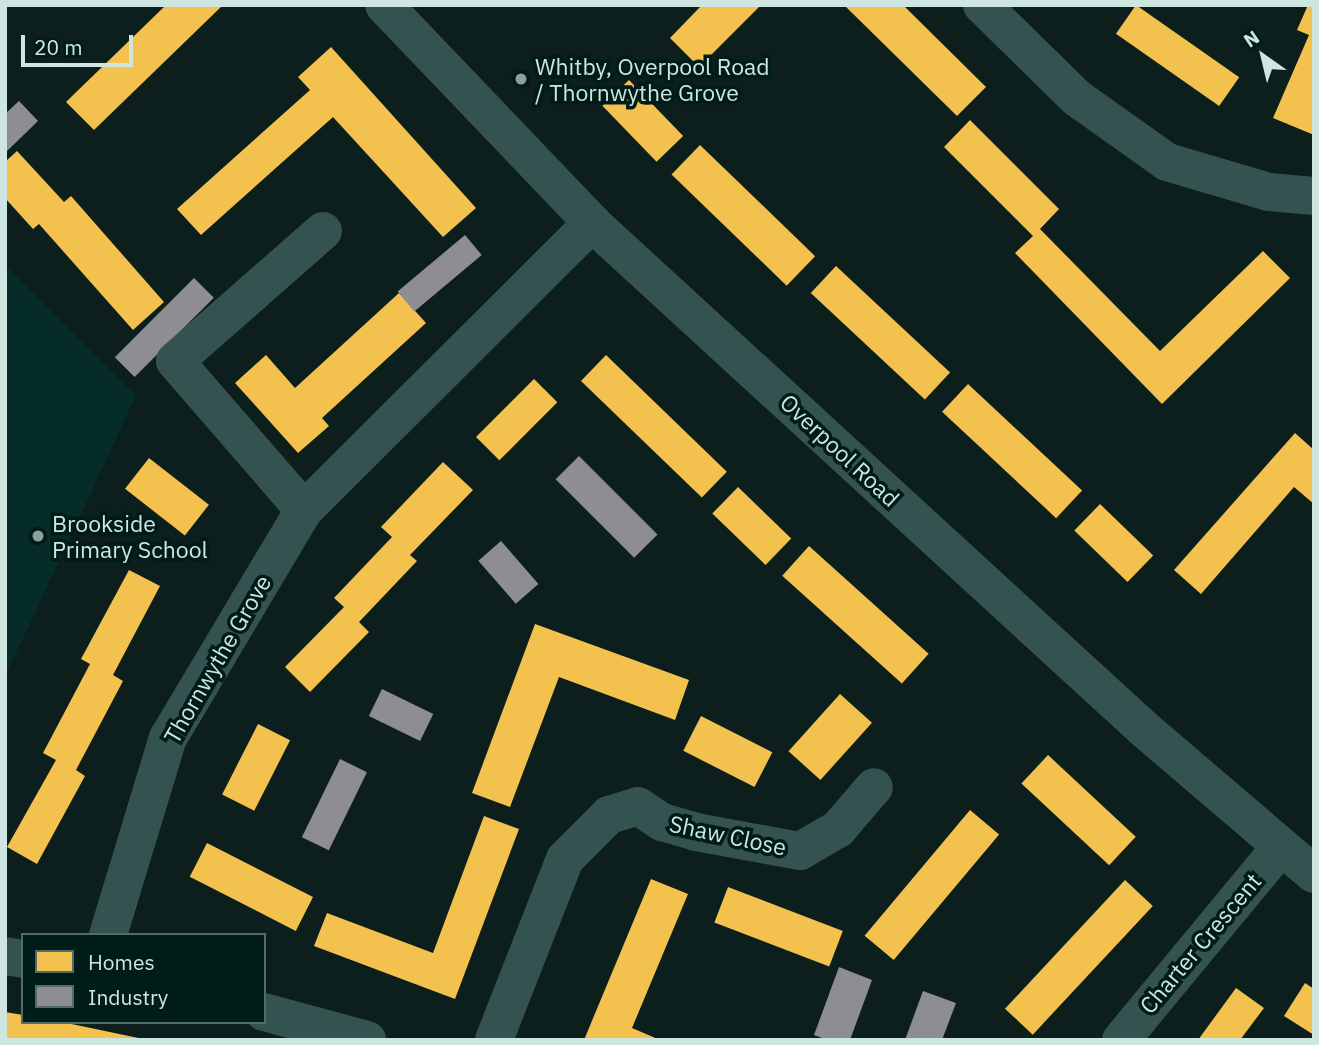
<!DOCTYPE html>
<html>
<head>
<meta charset="utf-8">
<style>
  body { margin:0 }
  #map { position:relative; width:1319px; height:1045px; overflow:hidden; background:#0d1f1d; font-family:"IBM Plex Sans",sans-serif }
  div>[style] { position:absolute }
  .built>* { inset:0; background:#052c29 }
  .homes>* { inset:0; background:#f2c14e; transform-origin:0 0 }
  .industry>* { inset:0; background:#8d8d92; transform-origin:0 0 }
  .minor>* { height:38px; margin:-19px; padding:0 19px; transform-origin:19px; border-radius:19px; background:#345250 }
  .tertiary>* { height:38px; margin:-19px; padding:0 19px; transform-origin:19px; border-radius:19px; background:#345250 }
  .dots>* { width:19px; height:19px; translate:-50% -50%; box-sizing:border-box; border:4px solid #001c19; border-radius:50% }
  span { translate:-50% -50%; white-space:nowrap; text-align:center; line-height:1.15; -webkit-text-stroke:7px #001c19; paint-order:stroke }
  .poi-label { font-size:23px; color:#cfe5e2 }
  .left { translate:0 -50%; text-align:left }
  .street-label { font-size:23px; color:#cfe5e2 }
  .frame { position:absolute; inset:0; border:7px solid #cfe5e2; pointer-events:none }
  .legend { position:absolute; left:21px; top:933px; width:245px; height:91px; box-sizing:border-box; background:#001c19; border:2px solid #536c69; margin:0; padding:9px 12px; list-style:none; font-size:21px; color:#cfe5e2 }
  .legend li { display:flex; align-items:center; gap:14px; height:35px }
  .legend b { width:35px; border:2px solid #536c69 }
  .north { position:absolute; left:1228px; top:21px; width:70px; height:70px; -webkit-text-stroke:5px #001c19; paint-order:stroke; rotate:326deg; font-size:19px; font-weight:700; line-height:28px; text-align:center; color:#cfe5e2 }
  .north::after { content:''; display:block; margin:auto; width:24px; height:32px; background:#cfe5e2; clip-path:polygon(50% 0,100% 100%,50% 72%,0 100%) }
  .scale { position:absolute; left:21px; top:35px; width:112px; height:32px; box-sizing:border-box; border:4px solid #cfe5e2; border-top:0; padding-left:9px; font-size:21px; line-height:24px; white-space:nowrap; color:#cfe5e2; -webkit-text-stroke:5px #001c19; paint-order:stroke }
</style>
</head>
<body>
<div id="map">
  <div class="built">
    <div style="clip-path:polygon(5px 265px,136px 396px,5px 677px)"></div>
  </div>
  <div class="homes">
    <div style="clip-path:polygon(166px 5px,223px 5px,94px 130px,66px 102px)"></div>
    <div style="clip-path:polygon(702px 5px,761px 5px,699px 67px,670px 38px)"></div>
    <div style="clip-path:polygon(844px 5px,903px 5px,986px 87px,957px 116px)"></div>
    <div style="left:1136px;top:5px;width:126px;height:35px;rotate:35deg"></div>
    <div style="clip-path:polygon(1308px 5px,1314px 5px,1314px 135px,1273px 118px,1309px 35px,1297px 30px)"></div>
    <div style="clip-path:polygon(331px 47px,476px 208px,443px 237px,333px 117px,201px 235px,177px 209px,310px 90px,298px 77px)"></div>
    <div style="left:629px;top:80px;width:78px;height:37px;rotate:46deg"></div>
    <div style="clip-path:polygon(970px 120px,1059px 209px,1040px 229px,1160px 351px,1263px 251px,1290px 278px,1162px 404px,1015px 253px,1033px 236px,944px 147px)"></div>
    <div style="left:700px;top:145px;width:160px;height:41px;rotate:44deg"></div>
    <div style="clip-path:polygon(17px 151px,64px 202px,71px 196px,164px 302px,133px 330px,39px 224px,33px 229px,5px 198px,5px 162px)"></div>
    <div style="left:836px;top:266px;width:156px;height:37px;rotate:43deg"></div>
    <div style="clip-path:polygon(399px 293px,426px 323px,322px 418px,329px 426px,298px 453px,235px 383px,266px 355px,295px 388px)"></div>
    <div style="left:606px;top:355px;width:168px;height:36px;rotate:44deg"></div>
    <div style="left:534px;top:379px;width:33px;height:82px;rotate:45deg"></div>
    <div style="left:968px;top:384px;width:156px;height:38px;rotate:43deg"></div>
    <div style="clip-path:polygon(1295px 433px,1314px 450px,1314px 504px,1294px 487px,1201px 594px,1174px 570px)"></div>
    <div style="left:149px;top:458px;width:76px;height:39px;rotate:38deg"></div>
    <div style="clip-path:polygon(443px 462px,473px 490px,410px 555px,417px 561px,359px 622px,369px 632px,310px 692px,285px 667px,344px 607px,334px 598px,392px 537px,381px 527px)"></div>
    <div style="left:738px;top:487px;width:74px;height:37px;rotate:44deg"></div>
    <div style="left:1100px;top:504px;width:74px;height:37px;rotate:44deg"></div>
    <div style="left:809px;top:546px;width:161px;height:40px;rotate:42deg"></div>
    <div style="clip-path:polygon(129px 570px,160px 586px,113px 675px,123px 681px,76px 770px,85px 776px,37px 864px,7px 847px,56px 760px,43px 753px,90px 664px,81px 659px)"></div>
    <div style="clip-path:polygon(535px 624px,689px 680px,675px 720px,559px 677px,510px 807px,472px 793px)"></div>
    <div style="left:840px;top:694px;width:43px;height:77px;rotate:42deg"></div>
    <div style="left:701px;top:716px;width:80px;height:39px;rotate:27deg"></div>
    <div style="left:258px;top:724px;width:36px;height:79px;rotate:27deg"></div>
    <div style="left:1048px;top:755px;width:120px;height:39px;rotate:43deg"></div>
    <div style="left:970px;top:810px;width:38px;height:164px;rotate:40deg"></div>
    <div style="clip-path:polygon(484px 816px,519px 829px,455px 999px,314px 946px,327px 913px,433px 953px)"></div>
    <div style="left:207px;top:843px;width:119px;height:38px;rotate:27deg"></div>
    <div style="clip-path:polygon(651px 879px,688px 894px,632px 1028px,660px 1040px,584px 1040px)"></div>
    <div style="left:1125px;top:880px;width:38px;height:176px;rotate:43deg"></div>
    <div style="left:728px;top:887px;width:123px;height:38px;rotate:21deg"></div>
    <div style="clip-path:polygon(1305px 983px,1314px 989px,1314px 1035px,1284px 1016px)"></div>
    <div style="clip-path:polygon(1236px 988px,1264px 1008px,1240px 1040px,1198px 1040px)"></div>
    <div style="clip-path:polygon(5px 1012px,23px 1015px,23px 1022px,62px 1022px,148px 1040px,5px 1040px)"></div>
  </div>
  <div class="industry">
    <div style="clip-path:polygon(19px 101px,38px 121px,5px 153px,5px 114px)"></div>
    <div style="left:465px;top:235px;width:26px;height:88px;rotate:50deg"></div>
    <div style="left:194px;top:278px;width:28px;height:112px;rotate:45deg"></div>
    <div style="left:579px;top:456px;width:111px;height:33px;rotate:45deg"></div>
    <div style="left:501px;top:541px;width:57px;height:30px;rotate:49deg"></div>
    <div style="left:382px;top:689px;width:57px;height:30px;rotate:26deg"></div>
    <div style="left:340px;top:759px;width:30px;height:87px;rotate:26deg"></div>
    <div style="clip-path:polygon(839px 967px,872px 980px,850px 1040px,827px 1040px,814px 1035px)"></div>
    <div style="clip-path:polygon(923px 991px,956px 1003px,942px 1040px,905px 1040px)"></div>
  </div>
  <div class="minor">
    <div style="left:982px;top:5px;width:133px;rotate:44.4deg"></div>
    <div style="left:1077px;top:98px;width:110px;rotate:35.4deg"></div>
    <div style="left:1167px;top:162px;width:106px;rotate:16.4deg"></div>
    <div style="left:1269px;top:192px;width:45px;rotate:5.1deg"></div>
    <div style="left:304px;top:510px;width:197px;rotate:-130.9deg"></div>
    <div style="left:175px;top:361px;width:197px;rotate:-41.3deg"></div>
    <div style="left:108px;top:935px;width:206px;rotate:-73.1deg"></div>
    <div style="left:168px;top:738px;width:265px;rotate:-59.2deg"></div>
    <div style="left:304px;top:510px;width:407px;rotate:-44.9deg"></div>
    <div style="left:5px;top:956px;width:18px;rotate:9deg"></div>
    <div style="left:264px;top:1012px;width:107px;rotate:15.2deg"></div>
    <div style="left:494px;top:1040px;width:194px;rotate:-68.6deg"></div>
    <div style="left:565px;top:859px;width:62px;rotate:-45deg"></div>
    <div style="left:609px;top:815px;width:30px;rotate:-17deg"></div>
    <div style="left:638px;top:806px;width:29px;rotate:34deg"></div>
    <div style="left:662px;top:822px;width:35px;rotate:16deg"></div>
    <div style="left:696px;top:832px;width:106px;rotate:10.4deg"></div>
    <div style="left:800px;top:851px;width:44px;rotate:-30.1deg"></div>
    <div style="left:838px;top:829px;width:55px;rotate:-49.4deg"></div>
    <div style="left:1121px;top:1040px;width:249px;rotate:-50.4deg"></div>
  </div>
  <div class="tertiary">
    <div style="left:384px;top:5px;width:301px;rotate:46.3deg"></div>
    <div style="left:592px;top:223px;width:749px;rotate:42.51deg"></div>
    <div style="left:1144px;top:729px;width:223px;rotate:40.5deg"></div>
  </div>
  <div class="dots">
    <div style="left:521px;top:79px;background:#8ba09d"></div>
    <div style="left:38px;top:536px;background:#8ba09d"></div>
  </div>
  <div class="poi-label">
    <span class="left" style="left:535px;top:79px">Whitby, Overpool Road<br>/ Thornwythe Grove</span>
    <span class="left" style="left:52px;top:536px">Brookside<br>Primary School</span>
  </div>
  <div class="street-label">
    <span style="left:840px;top:450px;rotate:43deg">Overpool Road</span>
    <span style="left:217px;top:659px;rotate:-60deg">Thornwythe Grove</span>
    <span style="left:728px;top:835px;rotate:12deg">Shaw Close</span>
    <span style="left:1200px;top:943px;rotate:-50deg">Charter Crescent</span>
  </div>
  <div class="frame"></div>
  <ul class="legend">
  <li><b style="height:19px;background:#f2c14e"></b>Homes</li>
  <li><b style="height:19px;background:#8d8d92"></b>Industry</li>
  </ul>
  <div class="north">N</div>
  <div class="scale">20 m</div>
</div>
</body>
</html>
